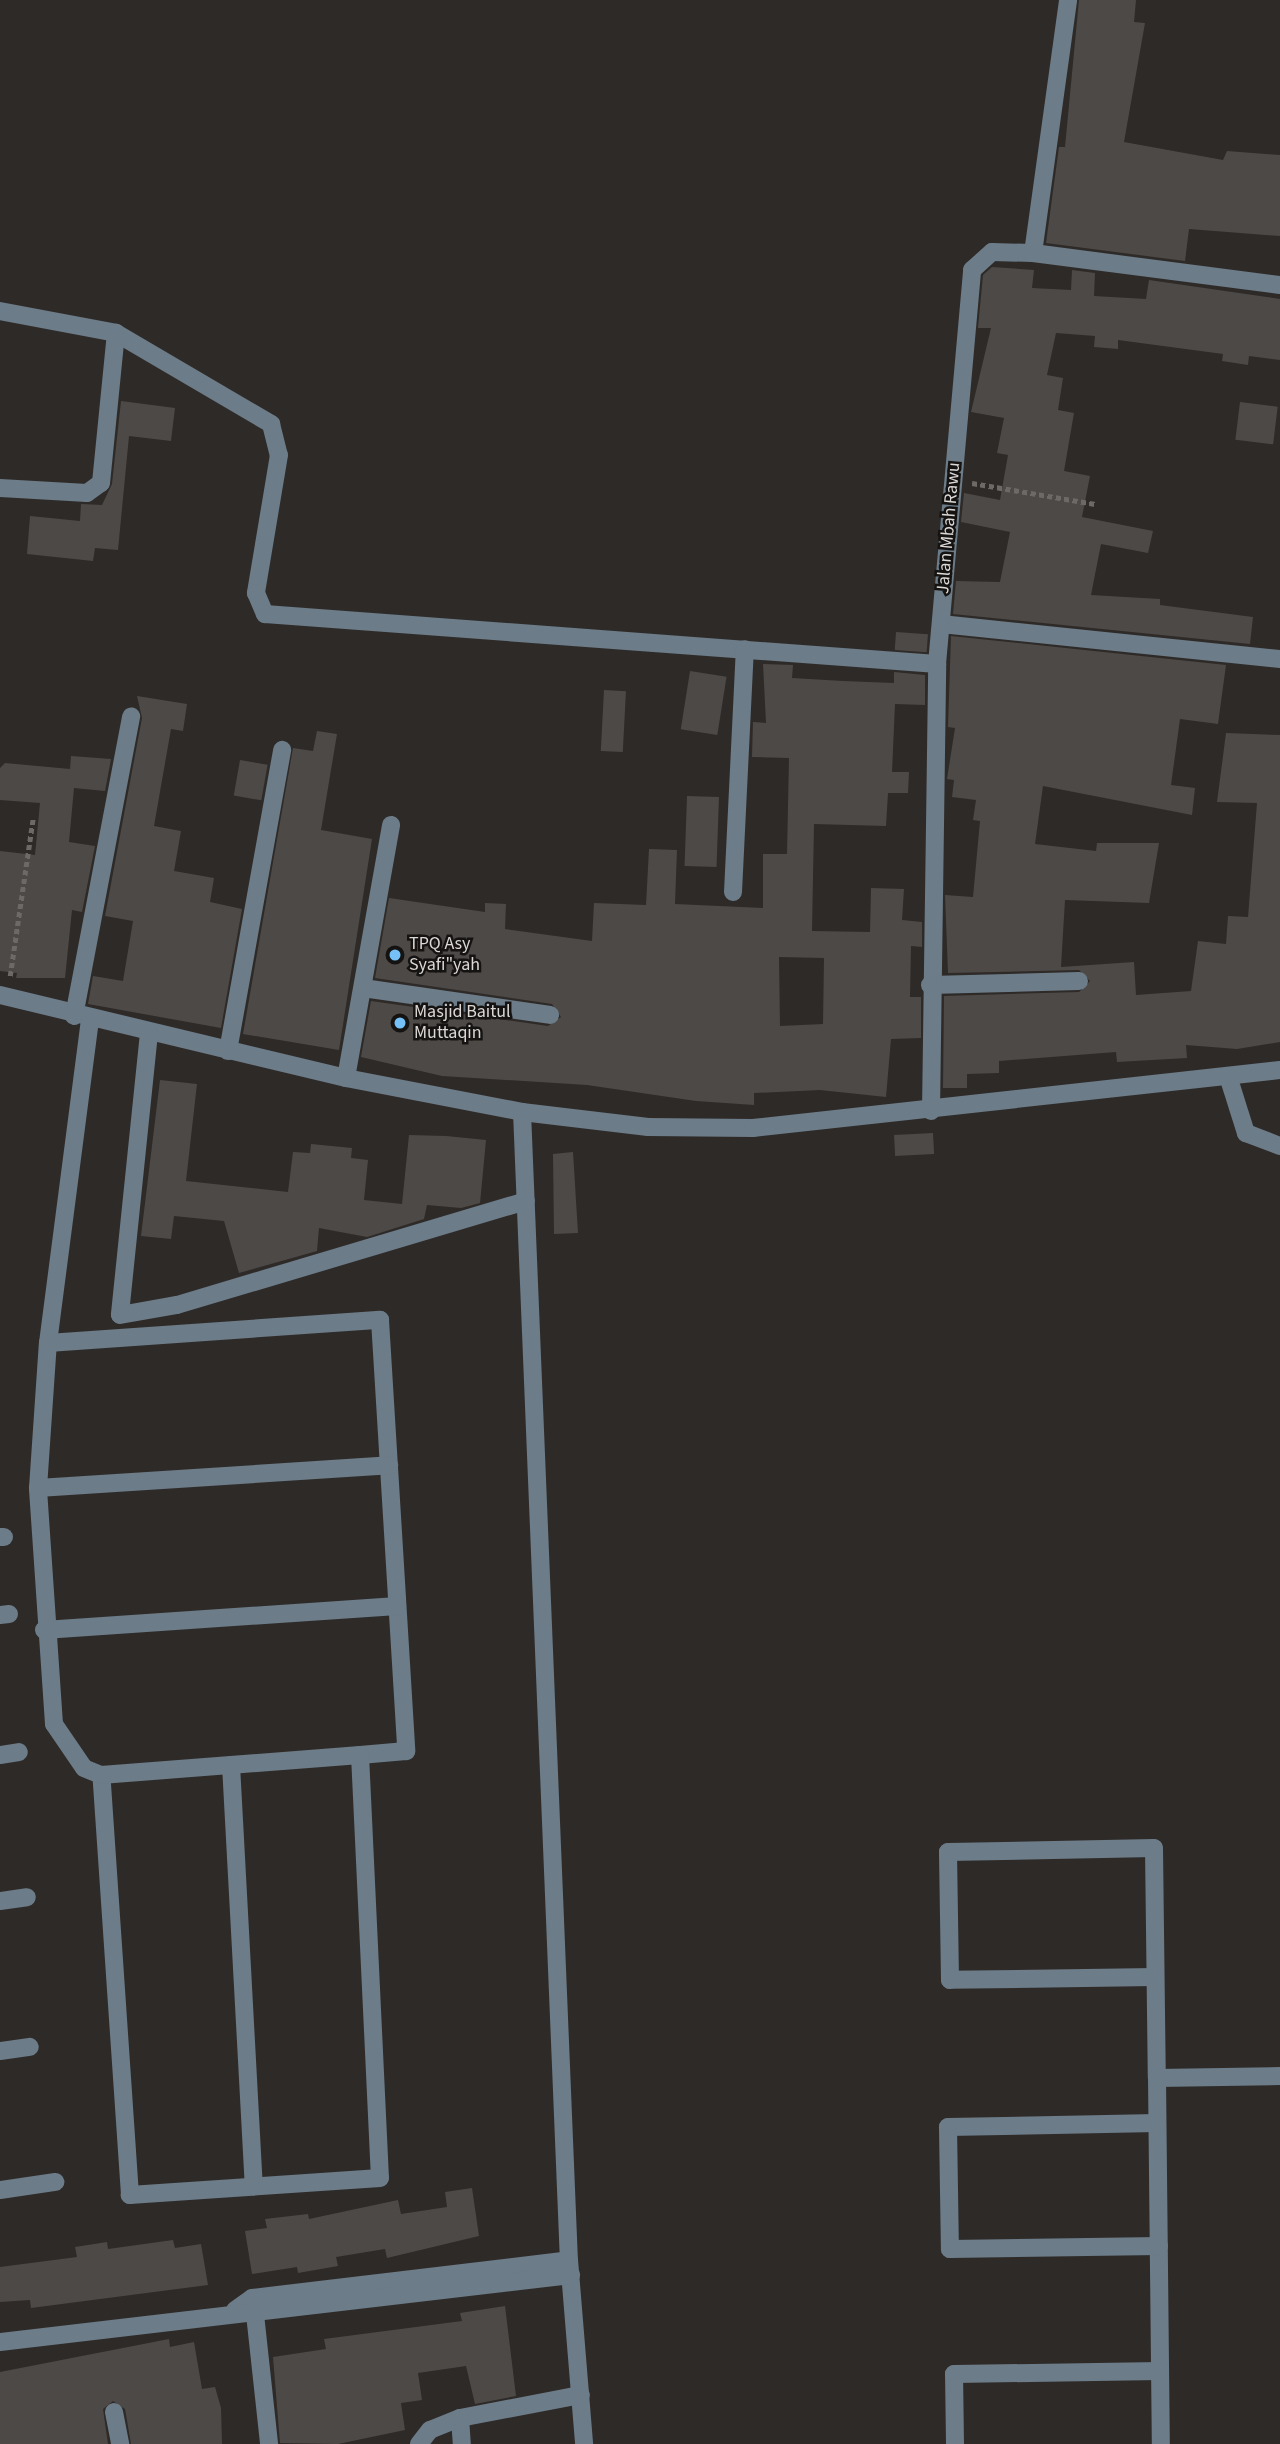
<!DOCTYPE html>
<html>
<head>
<meta charset="utf-8">
<style>
  body { margin:0 }
  #map { position:relative; width:1280px; height:2444px; overflow:hidden; background:#2e2a28; font-family:"Source Sans 3",sans-serif }
  div>[style] { position:absolute }
  .building>* { inset:0; background:#4d4947; transform-origin:0 0 }
  .path>* { height:4.5px; margin-top:-2.25px; transform-origin:0; background:repeating-linear-gradient(90deg,#6d6967 0 5px,transparent 0 8.5px) }
  .minor>* { height:18px; margin:-9px; padding:0 9px; transform-origin:9px; border-radius:9px; background:#6c7c88 }
  .dots>* { width:19px; height:19px; translate:-50% -50%; box-sizing:border-box; border:4px solid #151312; border-radius:50% }
  span { translate:-50% -50%; white-space:nowrap; text-align:center; line-height:1.15; -webkit-text-stroke:5px #151312; paint-order:stroke }
  .street-label { font-size:18px; color:#dbd8d6 }
  .poi-label { font-size:18px; color:#dbd8d6 }
  .left { translate:0 -50%; text-align:left }
</style>
</head>
<body>
<div id="map">
  <div class="building">
    <div style="clip-path:polygon(1079px 0,1136px 0,1134px 22px,1145px 23px,1124px 142px,1223px 160px,1227px 151px,1280px 155px,1280px 236px,1189px 229px,1185px 261px,1046px 243px,1059px 147px,1065px 147px)"></div>
    <div style="clip-path:polygon(992px 267px,1034px 270px,1032px 288px,1071px 290px,1072px 270px,1095px 273px,1094px 296px,1146px 299px,1149px 280px,1280px 299px,1280px 360px,1249px 356px,1248px 365px,1222px 361px,1223px 354px,1118px 340px,1118px 349px,1094px 347px,1095px 336px,1056px 333px,1047px 375px,1063px 378px,1058px 410px,1074px 413px,1064px 471px,1090px 476px,1082px 517px,1153px 531px,1148px 553px,1101px 544px,1091px 595px,1160px 599px,1160px 605px,1253px 617px,1250px 644px,953px 614px,956px 581px,1000px 582px,1010px 532px,961px 522px,964px 493px,1000px 500px,1008px 455px,997px 453px,1004px 418px,971px 412px,991px 328px,978px 328px,983px 275px)"></div>
    <div style="clip-path:polygon(121px 401px,175px 408px,171px 441px,129px 436px,118px 550px,95px 548px,93px 561px,27px 554px,30px 516px,80px 521px,81px 504px,102px 505px,112px 484px)"></div>
    <div style="left:1240px;top:402px;width:38px;height:38px;rotate:7deg"></div>
    <div style="left:896px;top:632px;width:32px;height:18px;rotate:4deg"></div>
    <div style="clip-path:polygon(951px 636px,1226px 665px,1218px 724px,1180px 719px,1171px 785px,1195px 788px,1192px 815px,1043px 786px,1035px 844px,1096px 851px,1097px 843px,1159px 843px,1149px 903px,1065px 900px,1061px 967px,1134px 962px,1136px 995px,1191px 991px,1198px 941px,1226px 944px,1228px 916px,1248px 917px,1257px 803px,1217px 802px,1226px 733px,1280px 735px,1280px 1042px,1237px 1049px,1186px 1045px,1187px 1058px,1117px 1062px,1116px 1052px,999px 1061px,999px 1073px,967px 1074px,967px 1088px,943px 1088px,944px 996px,1079px 992px,1090px 981px,1079px 970px,948px 973px,945px 895px,973px 897px,980px 821px,973px 820px,976px 800px,952px 797px,954px 780px,947px 779px,955px 728px,948px 727px)"></div>
    <div style="clip-path:polygon(evenodd,763px 664px,793px 665px,792px 678px,843px 681px,894px 683px,894px 672px,925px 675px,925px 705px,895px 704px,892px 772px,909px 772px,908px 793px,888px 793px,886px 826px,814px 824px,812px 931px,870px 932px,871px 888px,904px 889px,902px 920px,922px 922px,922px 947px,911px 946px,910px 997px,921px 997px,921px 1038px,891px 1039px,886px 1097px,820px 1090px,754px 1093px,754px 1105px,696px 1101px,587px 1085px,442px 1076px,361px 1057px,371px 1001px,548px 1026px,561px 1017px,552px 1004px,375px 978px,389px 898px,485px 912px,485px 903px,506px 904px,505px 929px,592px 941px,594px 903px,646px 905px,649px 849px,677px 850px,675px 904px,763px 908px,763px 854px,787px 854px,789px 758px,752px 757px,753px 722px,766px 723px,763px 664px,779px 957px,824px 958px,823px 1024px,780px 1026px,779px 957px)"></div>
    <div style="left:690px;top:671px;width:37px;height:59px;rotate:9deg"></div>
    <div style="left:604px;top:690px;width:22px;height:61px;rotate:3deg"></div>
    <div style="clip-path:polygon(137px 696px,187px 704px,183px 731px,171px 729px,154px 826px,181px 831px,174px 871px,214px 878px,210px 902px,242px 909px,221px 1028px,88px 1004px,93px 976px,123px 981px,133px 921px,105px 916px,142px 718px)"></div>
    <div style="clip-path:polygon(317px 731px,337px 734px,321px 830px,372px 839px,339px 1050px,243px 1034px,293px 748px,313px 751px)"></div>
    <div style="clip-path:polygon(71px 756px,111px 759px,105px 791px,74px 788px,69px 842px,95px 846px,82px 912px,72px 910px,65px 978px,16px 978px,17px 973px,0 971px,0 851px,35px 855px,40px 803px,0 800px,0 768px,5px 763px,70px 769px)"></div>
    <div style="left:240px;top:760px;width:28px;height:36px;rotate:10deg"></div>
    <div style="left:687px;top:796px;width:32px;height:70px;rotate:2deg"></div>
    <div style="clip-path:polygon(160px 1080px,197px 1084px,186px 1181px,288px 1192px,293px 1152px,310px 1153px,311px 1144px,352px 1148px,351px 1158px,368px 1160px,364px 1200px,402px 1204px,409px 1135px,446px 1136px,486px 1140px,480px 1203px,461px 1208px,427px 1205px,424px 1219px,367px 1237px,319px 1228px,317px 1251px,239px 1273px,224px 1221px,174px 1216px,171px 1239px,141px 1236px)"></div>
    <div style="left:933px;top:1133px;width:21px;height:39px;rotate:87deg"></div>
    <div style="clip-path:polygon(573px 1152px,578px 1233px,554px 1234px,553px 1154px)"></div>
    <div style="clip-path:polygon(472px 2188px,479px 2236px,387px 2258px,385px 2249px,336px 2257px,338px 2266px,298px 2273px,297px 2267px,252px 2274px,245px 2231px,267px 2228px,265px 2219px,308px 2214px,309px 2219px,398px 2200px,401px 2214px,447px 2207px,445px 2192px)"></div>
    <div style="clip-path:polygon(173px 2240px,175px 2248px,201px 2244px,208px 2285px,31px 2308px,30px 2300px,0 2302px,0 2267px,77px 2257px,75px 2247px,107px 2242px,108px 2249px)"></div>
    <div style="clip-path:polygon(505px 2306px,516px 2396px,475px 2404px,466px 2366px,418px 2373px,422px 2400px,401px 2403px,405px 2430px,338px 2444px,280px 2443px,273px 2357px,326px 2349px,324px 2339px,462px 2321px,460px 2313px)"></div>
    <div style="clip-path:polygon(169px 2339px,170px 2347px,194px 2342px,202px 2389px,215px 2387px,221px 2408px,222px 2444px,131px 2444px,125px 2409px,113px 2401px,103px 2409px,108px 2444px,0 2444px,0 2372px)"></div>
  </div>
  <div class="path">
    <div style="left:972px;top:483px;width:125px;rotate:9.7deg"></div>
    <div style="left:10px;top:976px;width:160px;rotate:-81.7deg"></div>
  </div>
  <div class="minor">
    <div style="left:1033px;top:253px;width:249px;rotate:7.4deg"></div>
    <div style="left:0;top:311px;width:118px;rotate:10.7deg"></div>
    <div style="left:116px;top:333px;width:180px;rotate:30.4deg"></div>
    <div style="left:271px;top:424px;width:32px;rotate:76deg"></div>
    <div style="left:279px;top:455px;width:140px;rotate:99.5deg"></div>
    <div style="left:256px;top:593px;width:23px;rotate:67deg"></div>
    <div style="left:265px;top:614px;width:674px;rotate:4.26deg"></div>
    <div style="left:0;top:488px;width:87px;rotate:3.3deg"></div>
    <div style="left:87px;top:493px;width:17px;rotate:-36deg"></div>
    <div style="left:101px;top:483px;width:151px;rotate:-84.3deg"></div>
    <div style="left:941px;top:624px;width:341px;rotate:5.9deg"></div>
    <div style="left:733px;top:892px;width:243px;rotate:-87.2deg"></div>
    <div style="left:930px;top:985px;width:149px;rotate:-1.5deg"></div>
    <div style="left:363px;top:988px;width:189px;rotate:8.2deg"></div>
    <div style="left:0;top:995px;width:356px;rotate:13.5deg"></div>
    <div style="left:346px;top:1078px;width:179px;rotate:10.9deg"></div>
    <div style="left:522px;top:1112px;width:127px;rotate:6.8deg"></div>
    <div style="left:648px;top:1127px;width:105px;rotate:0.5deg"></div>
    <div style="left:753px;top:1128px;width:530px;rotate:-6.28deg"></div>
    <div style="left:74px;top:1016px;width:305px;rotate:-79.2deg"></div>
    <div style="left:149px;top:1033px;width:283px;rotate:95.9deg"></div>
    <div style="left:120px;top:1315px;width:58px;rotate:-10deg"></div>
    <div style="left:177px;top:1305px;width:364px;rotate:-16.6deg"></div>
    <div style="left:228px;top:1051px;width:306px;rotate:-79.8deg"></div>
    <div style="left:1228px;top:1076px;width:60px;rotate:72.5deg"></div>
    <div style="left:1246px;top:1133px;width:36px;rotate:21deg"></div>
    <div style="left:346px;top:1078px;width:257px;rotate:-79.9deg"></div>
    <div style="left:931px;top:1111px;width:447px;rotate:-89.2deg"></div>
    <div style="left:937px;top:664px;width:396px;rotate:-84.9deg"></div>
    <div style="left:972px;top:270px;width:27px;rotate:-42deg"></div>
    <div style="left:992px;top:252px;width:41px;rotate:1.4deg"></div>
    <div style="left:1033px;top:253px;width:255px;rotate:-82.1deg"></div>
    <div style="left:522px;top:1112px;width:1149px;rotate:87.66deg"></div>
    <div style="left:569px;top:2260px;width:185px;rotate:85.3deg"></div>
    <div style="left:48px;top:1343px;width:333px;rotate:-4deg"></div>
    <div style="left:380px;top:1320px;width:432px;rotate:86.5deg"></div>
    <div style="left:406px;top:1751px;width:46px;rotate:175deg"></div>
    <div style="left:360px;top:1755px;width:423px;rotate:87.3deg"></div>
    <div style="left:380px;top:2178px;width:251px;rotate:176.1deg"></div>
    <div style="left:130px;top:2195px;width:421px;rotate:-93.9deg"></div>
    <div style="left:101px;top:1775px;width:18px;rotate:-158deg"></div>
    <div style="left:84px;top:1768px;width:53px;rotate:-124.3deg"></div>
    <div style="left:54px;top:1724px;width:237px;rotate:-93.9deg"></div>
    <div style="left:38px;top:1488px;width:145px;rotate:-86.1deg"></div>
    <div style="left:48px;top:1343px;width:327px;rotate:-82.6deg"></div>
    <div style="left:38px;top:1488px;width:352px;rotate:-3.7deg"></div>
    <div style="left:0;top:1537px;width:4px"></div>
    <div style="left:0;top:1615px;width:9px;rotate:-6deg"></div>
    <div style="left:44px;top:1630px;width:354px;rotate:-3.9deg"></div>
    <div style="left:0;top:1755px;width:19px;rotate:-9deg"></div>
    <div style="left:231px;top:1765px;width:422px;rotate:86.9deg"></div>
    <div style="left:101px;top:1775px;width:260px;rotate:-4.4deg"></div>
    <div style="left:0;top:1901px;width:27px;rotate:-8deg"></div>
    <div style="left:1155px;top:1977px;width:205px;rotate:179.2deg"></div>
    <div style="left:950px;top:1980px;width:128px;rotate:-90.9deg"></div>
    <div style="left:948px;top:1852px;width:206px;rotate:-1.1deg"></div>
    <div style="left:1154px;top:1848px;width:230px;rotate:89.3deg"></div>
    <div style="left:1157px;top:2078px;width:366px;rotate:89.4deg"></div>
    <div style="left:0;top:2051px;width:30px;rotate:-8deg"></div>
    <div style="left:1157px;top:2078px;width:123px;rotate:-0.9deg"></div>
    <div style="left:1157px;top:2123px;width:209px;rotate:178.9deg"></div>
    <div style="left:948px;top:2127px;width:122px;rotate:89.1deg"></div>
    <div style="left:950px;top:2249px;width:209px;rotate:-0.8deg"></div>
    <div style="left:0;top:2190px;width:56px;rotate:-8.3deg"></div>
    <div style="left:254px;top:2305px;width:140px;rotate:83.8deg"></div>
    <div style="left:235px;top:2310px;width:21px;rotate:-35deg"></div>
    <div style="left:252px;top:2298px;width:319px;rotate:-6.8deg"></div>
    <div style="left:0;top:2342px;width:575px;rotate:-6.69deg"></div>
    <div style="left:114px;top:2412px;width:33px;rotate:79deg"></div>
    <div style="left:460px;top:2418px;width:26px;rotate:86deg"></div>
    <div style="left:419px;top:2444px;width:18px;rotate:-52deg"></div>
    <div style="left:430px;top:2430px;width:32px;rotate:-22deg"></div>
    <div style="left:460px;top:2418px;width:123px;rotate:-10.8deg"></div>
    <div style="left:955px;top:2444px;width:70px;rotate:-90.8deg"></div>
    <div style="left:954px;top:2374px;width:206px;rotate:-0.8deg"></div>
  </div>
  <div class="dots">
    <div style="left:395px;top:955px;background:#75c0f6"></div>
    <div style="left:400px;top:1023px;background:#75c0f6"></div>
  </div>
  <div class="street-label">
    <span style="left:949px;top:528px;rotate:-85deg">Jalan Mbah Rawu</span>
  </div>
  <div class="poi-label">
    <span class="left" style="left:409px;top:955px">TPQ Asy<br>Syafi"yah</span>
    <span class="left" style="left:414px;top:1023px">Masjid Baitul<br>Muttaqin</span>
  </div>
</div>
</body>
</html>
